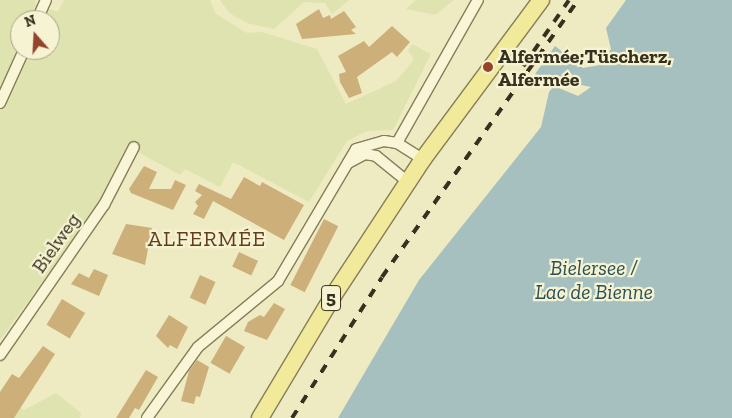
<!DOCTYPE html>
<html>
<head>
<meta charset="utf-8">
<style>
  body { margin:0 }
  #map { position:relative; width:732px; height:418px; overflow:hidden; background:#eeebc2; font-family:"Zilla Slab",serif }
  div>[style] { position:absolute }
  .farmland>* { inset:0; background:#dfe3b0 }
  .water>* { inset:0; background:#a5c0bf }
  .building>* { inset:0; background:#ccaf79; transform-origin:0 0 }
  .roads { filter:drop-shadow(1px 0 #877d5a) drop-shadow(-1px 0 #877d5a) drop-shadow(0 1px #877d5a) drop-shadow(0 -1px #877d5a) }
  .street>* { height:10px; margin:-5px; padding:0 5px; transform-origin:5px; border-radius:5px; background:#f8f6d6 }
  .primary>* { height:16px; margin:-8px; padding:0 8px; transform-origin:8px; border-radius:8px; background:#f1ea9a }
  .rail>* { height:4px; margin-top:-2px; transform-origin:0; background:repeating-linear-gradient(90deg,#37301e 0 9px,transparent 0 18px) }
  .dots>* { width:14px; height:14px; translate:-50% -50%; box-sizing:border-box; border:2px solid #f5f3d2; border-radius:50% }
  span { translate:-50% -50%; white-space:nowrap; text-align:center; line-height:1.15; -webkit-text-stroke:4.5px #f5f3d2; paint-order:stroke }
  .shield-label span { padding:1px 4px; background:#f5f3d2; border:1px solid; border-radius:4px; -webkit-text-stroke-width:0 }
  .shield-label { font-size:19px; color:#37301e; font-weight:700 }
  .poi-label { font-size:20px; color:#37301e; font-weight:700 }
  .left { translate:0 -50%; text-align:left }
  .street-label { font-size:20px; color:#37301e }
  .water-label { font-size:21px; color:#2d5057; font-style:italic }
  .quarter-label { font-size:22px; color:#643d1d; letter-spacing:1px }
  .north { position:absolute; left:10px; top:10px; width:50px; height:50px; box-sizing:border-box; background:#f5f3d2; border:1px solid #a9a58a; border-radius:50%; rotate:341deg; font-size:14px; font-weight:700; line-height:20px; text-align:center; color:#37301e }
  .north::after { content:''; display:block; margin:auto; width:18px; height:22px; background:#96432a; clip-path:polygon(50% 0,100% 100%,50% 72%,0 100%) }
</style>
</head>
<body>
<div id="map">
  <div class="farmland">
    <div style="clip-path:polygon(evenodd,0 0,36px 0,35px 4px,58px 12px,64px 0,210px 0,216px 14px,247px 33px,262px 32px,317px 49px,346px 104px,396px 81px,414px 60px,408px 50px,412px 44px,431px 54px,393px 130px,367px 131px,347px 141px,309px 202px,233px 162px,220px 187px,185px 169px,180px 175px,127px 146px,96px 208px,0 340px,0 0,20px 20px,50px 20px,50px 50px,20px 50px,20px 20px)"></div>
    <div style="clip-path:polygon(220px 0,349px 0,332px 14px,325px 3px,304px 2px,274px 29px,247px 23px,229px 13px)"></div>
    <div style="clip-path:polygon(416px 0,454px 0,435px 15px,406px 9px)"></div>
    <div style="clip-path:polygon(56px 393px,81px 413px,80px 418px,0 418px,0 396px,24px 410px)"></div>
  </div>
  <div class="water">
    <div style="clip-path:polygon(626px 0,732px 0,732px 418px,338px 418px,419px 280px,541px 127px,549px 92px,554px 86px,578px 96px,591px 87px,567px 82px,566px 85px,535px 74px,555px 46px,583px 68px,600px 65px,611px 49px,606px 28px)"></div>
  </div>
  <div class="building">
    <div style="clip-path:polygon(319px 9px,323px 18px,330px 15px,331px 19px,344px 11px,356px 27px,351px 30px,356px 34px,302px 39px,296px 24px)"></div>
    <div style="clip-path:polygon(392px 26px,410px 42px,397px 57px,392px 52px,357px 77px,362px 93px,349px 98px,340px 82px,339px 74px,346px 72px,338px 56px,364px 41px,369px 47px)"></div>
    <div style="clip-path:polygon(144px 166px,157px 172px,149px 189px,171px 189px,175px 180px,186px 185px,173px 210px,131px 193px,129px 189px)"></div>
    <div style="clip-path:polygon(244px 177px,260px 186px,262px 182px,304px 205px,284px 240px,213px 201px,204px 219px,193px 214px,198px 206px,195px 202px,202px 195px,195px 191px,199px 184px,231px 199px)"></div>
    <div style="left:324px;top:219px;width:16px;height:74px;rotate:27deg"></div>
    <div style="clip-path:polygon(126px 224px,152px 228px,145px 265px,112px 254px)"></div>
    <div style="left:239px;top:252px;width:21px;height:16px;rotate:25deg"></div>
    <div style="clip-path:polygon(94px 269px,108px 275px,99px 296px,71px 284px,79px 273px,89px 278px)"></div>
    <div style="left:200px;top:275px;width:17px;height:25px;rotate:24deg"></div>
    <div style="left:62px;top:299px;width:27px;height:30px;rotate:31deg"></div>
    <div style="clip-path:polygon(274px 303px,285px 309px,267px 340px,244px 331px,248px 322px,260px 315px,264px 317px)"></div>
    <div style="clip-path:polygon(169px 315px,188px 327px,177px 349px,170px 345px,168px 348px,156px 336px)"></div>
    <div style="left:226px;top:336px;width:22px;height:31px;rotate:30deg"></div>
    <div style="clip-path:polygon(43px 346px,55px 354px,14px 418px,0 418px,0 392px,12px 374px,19px 378px)"></div>
    <div style="clip-path:polygon(197px 360px,209px 367px,200px 397px,196px 396px,194px 404px,181px 401px,189px 371px)"></div>
    <div style="clip-path:polygon(146px 370px,158px 377px,139px 410px,135px 408px,129px 418px,116px 418px)"></div>
  </div>
  <div class="roads">
    <div class="street">
      <div style="left:37px;top:20px;width:22px;rotate:-66deg"></div>
      <div style="left:0;top:103px;width:58px;rotate:-65.6deg"></div>
      <div style="left:397px;top:143px;width:164px;rotate:-60.5deg"></div>
      <div style="left:348px;top:163px;width:19px;rotate:-28deg"></div>
      <div style="left:365px;top:154px;width:11px;rotate:10deg"></div>
      <div style="left:376px;top:156px;width:41px;rotate:39.1deg"></div>
      <div style="left:0;top:355px;width:183px;rotate:-55.3deg"></div>
      <div style="left:104px;top:205px;width:65px;rotate:-62.7deg"></div>
      <div style="left:147px;top:418px;width:87px;rotate:-54.3deg"></div>
      <div style="left:198px;top:347px;width:104px;rotate:-39.5deg"></div>
      <div style="left:278px;top:281px;width:153px;rotate:-59.4deg"></div>
      <div style="left:356px;top:149px;width:29px;rotate:-16deg"></div>
      <div style="left:384px;top:141px;width:13px;rotate:9deg"></div>
      <div style="left:397px;top:143px;width:31px;rotate:32deg"></div>
    </div>
    <div class="primary">
      <div style="left:260px;top:418px;width:142px;rotate:-59.1deg"></div>
      <div style="left:333px;top:296px;width:164px;rotate:-56.7deg"></div>
      <div style="left:423px;top:159px;width:198px;rotate:-53.4deg"></div>
    </div>
  </div>
  <div class="rail">
    <div style="left:513px;top:81px;width:98px;rotate:-55.3deg"></div>
    <div style="left:292px;top:418px;width:167px;rotate:-57.4deg"></div>
    <div style="left:382px;top:277px;width:339px;rotate:-54.7deg"></div>
  </div>
  <div class="dots">
    <div style="left:488px;top:67px;background:#96432a"></div>
  </div>
  <div class="shield-label">
    <span style="left:331px;top:298px">5</span>
  </div>
  <div class="poi-label">
    <span class="left" style="left:498px;top:68px">Alfermée;Tüscherz,<br>Alfermée</span>
  </div>
  <div class="street-label">
    <span style="left:56px;top:243px;rotate:-55deg">Bielweg</span>
  </div>
  <div class="water-label">
    <span style="left:594px;top:280px">Bielersee /<br>Lac de Bienne</span>
  </div>
  <div class="quarter-label">
    <span style="left:207px;top:239px">ALFERMÉE</span>
  </div>
  <div class="north">N</div>
</div>
</body>
</html>
